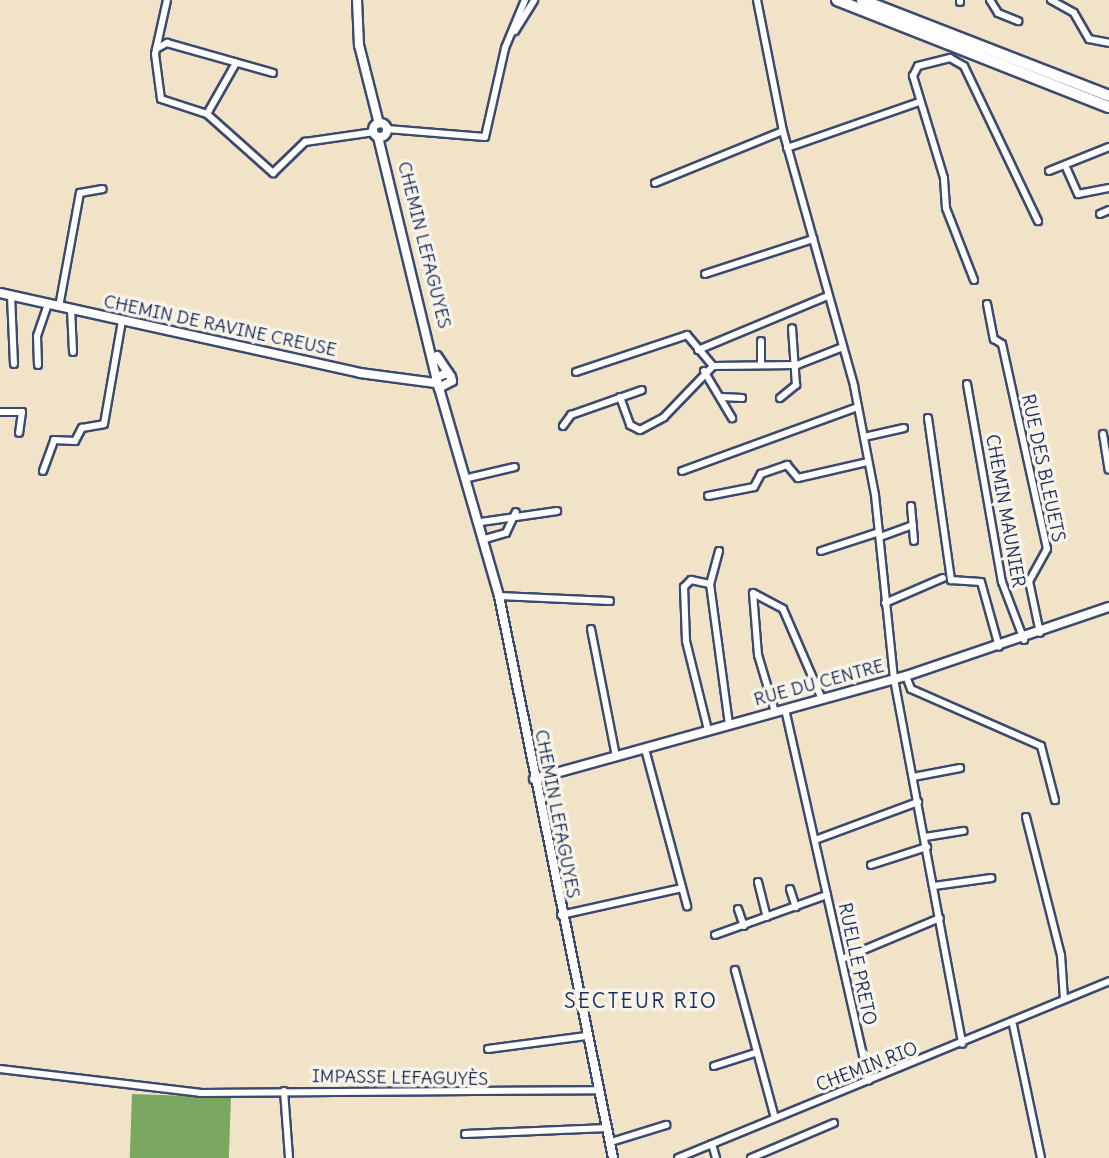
<!DOCTYPE html>
<html>
<head>
<meta charset="utf-8">
<style>
  body { margin:0 }
  #map { position:relative; width:1109px; height:1158px; overflow:hidden; background:#f1e3c7; font-family:Delius,sans-serif }
  div>[style] { position:absolute }
  .forest>* { inset:0; background:#7ba861; transform-origin:0 0 }
  .roads { filter:drop-shadow(2px 0 #3b4a6e) drop-shadow(-2px 0 #3b4a6e) drop-shadow(0 2px #3b4a6e) drop-shadow(0 -2px #3b4a6e) }
  .street>* { height:6px; margin:-3px; padding:0 3px; transform-origin:3px; border-radius:3px; background:#fff }
  .secondary>* { height:8px; margin:-4px; padding:0 4px; transform-origin:4px; border-radius:4px; background:#fff }
  .secondary>.ring { margin:-4px; padding:0; box-sizing:content-box; background:none; border:8px solid #fff; border-radius:50% }
  .highway>* { height:10px; margin:-5px; padding:0 5px; transform-origin:5px; border-radius:5px; background:#fff }
  span { translate:-50% -50%; white-space:nowrap; text-align:center; line-height:1.15; -webkit-text-stroke:7px #f7f3e8; paint-order:stroke }
  .street-label { font-size:18px; color:#1b2f5e }
  .quarter-label { font-size:21px; color:#1b2f5e; letter-spacing:2px }
</style>
</head>
<body>
<div id="map">
  <div class="forest">
    <div style="left:132px;top:1094px;width:99px;height:64px;rotate:2deg"></div>
  </div>
  <div class="roads">
    <div class="street">
      <div style="left:167px;top:0;width:55px;rotate:102.5deg"></div>
      <div style="left:155px;top:54px;width:45px;rotate:82.4deg"></div>
      <div style="left:161px;top:99px;width:48px;rotate:18.1deg"></div>
      <div style="left:207px;top:114px;width:89px;rotate:41.8deg"></div>
      <div style="left:273px;top:173px;width:45px;rotate:-44.1deg"></div>
      <div style="left:305px;top:142px;width:70px;rotate:-8.2deg"></div>
      <div style="left:757px;top:0;width:134px;rotate:78.8deg"></div>
      <div style="left:783px;top:131px;width:265px;rotate:74.4deg"></div>
      <div style="left:854px;top:386px;width:111px;rotate:79.1deg"></div>
      <div style="left:875px;top:495px;width:185px;rotate:84.1deg"></div>
      <div style="left:894px;top:679px;width:371px;rotate:79.4deg"></div>
      <div style="left:960px;top:0;width:2px;rotate:90deg"></div>
      <div style="left:990px;top:0;width:15px;rotate:58deg"></div>
      <div style="left:998px;top:13px;width:22px;rotate:22deg"></div>
      <div style="left:1051px;top:0;width:26px;rotate:29deg"></div>
      <div style="left:1074px;top:13px;width:30px;rotate:60deg"></div>
      <div style="left:1089px;top:39px;width:20px;rotate:11deg"></div>
      <div style="left:515px;top:31px;width:36px;rotate:-58deg"></div>
      <div style="left:156px;top:49px;width:13px;rotate:-29deg"></div>
      <div style="left:167px;top:43px;width:110px;rotate:15.8deg"></div>
      <div style="left:207px;top:114px;width:59px;rotate:-60.4deg"></div>
      <div style="left:387px;top:129px;width:98px;rotate:4.7deg"></div>
      <div style="left:485px;top:137px;width:91px;rotate:-77.3deg"></div>
      <div style="left:505px;top:48px;width:52px;rotate:-67.4deg"></div>
      <div style="left:787px;top:148px;width:140px;rotate:-19.2deg"></div>
      <div style="left:1065px;top:165px;width:32px;rotate:66deg"></div>
      <div style="left:1078px;top:194px;width:32px;rotate:-11deg"></div>
      <div style="left:1049px;top:171px;width:65px;rotate:-21.8deg"></div>
      <div style="left:655px;top:183px;width:138px;rotate:-22.1deg"></div>
      <div style="left:1100px;top:214px;width:10px;rotate:-24deg"></div>
      <div style="left:705px;top:274px;width:114px;rotate:-18deg"></div>
      <div style="left:974px;top:280px;width:77px;rotate:-111.3deg"></div>
      <div style="left:946px;top:208px;width:30px;rotate:-94deg"></div>
      <div style="left:944px;top:178px;width:107px;rotate:-106.9deg"></div>
      <div style="left:913px;top:76px;width:11px;rotate:-63deg"></div>
      <div style="left:918px;top:66px;width:33px;rotate:-14deg"></div>
      <div style="left:950px;top:58px;width:16px;rotate:30deg"></div>
      <div style="left:964px;top:66px;width:172px;rotate:64.5deg"></div>
      <div style="left:11px;top:296px;width:68px;rotate:87.5deg"></div>
      <div style="left:987px;top:304px;width:36px;rotate:79deg"></div>
      <div style="left:994px;top:339px;width:9px;rotate:32deg"></div>
      <div style="left:1002px;top:344px;width:210px;rotate:77.6deg"></div>
      <div style="left:1047px;top:549px;width:37px;rotate:119deg"></div>
      <div style="left:1029px;top:581px;width:53px;rotate:78.1deg"></div>
      <div style="left:59px;top:307px;width:116px;rotate:-79.6deg"></div>
      <div style="left:80px;top:193px;width:23px;rotate:-10deg"></div>
      <div style="left:71px;top:309px;width:43px;rotate:87.3deg"></div>
      <div style="left:698px;top:350px;width:141px;rotate:-22.6deg"></div>
      <div style="left:761px;top:363px;width:22px;rotate:-90deg"></div>
      <div style="left:38px;top:365px;width:29px;rotate:-92deg"></div>
      <div style="left:37px;top:336px;width:34px;rotate:-71deg"></div>
      <div style="left:704px;top:371px;width:55px;rotate:59.2deg"></div>
      <div style="left:576px;top:372px;width:117px;rotate:-18.4deg"></div>
      <div style="left:687px;top:335px;width:40px;rotate:50deg"></div>
      <div style="left:967px;top:384px;width:201px;rotate:80deg"></div>
      <div style="left:1002px;top:582px;width:62px;rotate:69.2deg"></div>
      <div style="left:620px;top:397px;width:30px;rotate:70deg"></div>
      <div style="left:630px;top:425px;width:11px;rotate:27deg"></div>
      <div style="left:640px;top:430px;width:27px;rotate:-28deg"></div>
      <div style="left:664px;top:417px;width:71px;rotate:-46.1deg"></div>
      <div style="left:713px;top:366px;width:84px;rotate:-0.7deg"></div>
      <div style="left:797px;top:365px;width:49px;rotate:-21.4deg"></div>
      <div style="left:721px;top:397px;width:21px;rotate:3deg"></div>
      <div style="left:780px;top:398px;width:21px;rotate:-39deg"></div>
      <div style="left:796px;top:385px;width:57px;rotate:-94deg"></div>
      <div style="left:0;top:412px;width:22px"></div>
      <div style="left:22px;top:412px;width:21px;rotate:98deg"></div>
      <div style="left:928px;top:418px;width:164px;rotate:81.9deg"></div>
      <div style="left:951px;top:580px;width:30px;rotate:4deg"></div>
      <div style="left:981px;top:582px;width:67px;rotate:74.5deg"></div>
      <div style="left:563px;top:426px;width:14px;rotate:-54deg"></div>
      <div style="left:571px;top:415px;width:75px;rotate:-19.4deg"></div>
      <div style="left:1103px;top:434px;width:36px;rotate:81deg"></div>
      <div style="left:864px;top:437px;width:41px;rotate:-12.7deg"></div>
      <div style="left:43px;top:471px;width:33px;rotate:-70deg"></div>
      <div style="left:54px;top:440px;width:21px;rotate:3deg"></div>
      <div style="left:75px;top:441px;width:15px;rotate:-62deg"></div>
      <div style="left:82px;top:428px;width:22px;rotate:-10deg"></div>
      <div style="left:104px;top:424px;width:105px;rotate:-80.1deg"></div>
      <div style="left:682px;top:471px;width:187px;rotate:-20deg"></div>
      <div style="left:468px;top:478px;width:48px;rotate:-13.2deg"></div>
      <div style="left:708px;top:496px;width:47px;rotate:-11.1deg"></div>
      <div style="left:754px;top:487px;width:15px;rotate:-62deg"></div>
      <div style="left:761px;top:474px;width:28px;rotate:-19deg"></div>
      <div style="left:787px;top:465px;width:17px;rotate:50deg"></div>
      <div style="left:798px;top:478px;width:72px;rotate:-12.9deg"></div>
      <div style="left:911px;top:506px;width:35px;rotate:85deg"></div>
      <div style="left:481px;top:522px;width:77px;rotate:-8.2deg"></div>
      <div style="left:880px;top:537px;width:35px;rotate:-20deg"></div>
      <div style="left:485px;top:539px;width:22px;rotate:-16deg"></div>
      <div style="left:506px;top:533px;width:23px;rotate:-65deg"></div>
      <div style="left:719px;top:551px;width:34px;rotate:105deg"></div>
      <div style="left:710px;top:584px;width:141px;rotate:82.3deg"></div>
      <div style="left:821px;top:551px;width:61px;rotate:-18.1deg"></div>
      <div style="left:499px;top:596px;width:111px;rotate:2.6deg"></div>
      <div style="left:885px;top:603px;width:63px;rotate:-23.3deg"></div>
      <div style="left:591px;top:629px;width:130px;rotate:78.9deg"></div>
      <div style="left:906px;top:676px;width:14px;rotate:69deg"></div>
      <div style="left:911px;top:689px;width:142px;rotate:23.7deg"></div>
      <div style="left:1041px;top:746px;width:56px;rotate:75.5deg"></div>
      <div style="left:785px;top:709px;width:381px;rotate:77.3deg"></div>
      <div style="left:775px;top:712px;width:59px;rotate:-106.6deg"></div>
      <div style="left:758px;top:655px;width:62px;rotate:-94.6deg"></div>
      <div style="left:753px;top:593px;width:34px;rotate:28deg"></div>
      <div style="left:783px;top:609px;width:98px;rotate:66.6deg"></div>
      <div style="left:708px;top:730px;width:92px;rotate:-103.9deg"></div>
      <div style="left:686px;top:641px;width:54px;rotate:-92.1deg"></div>
      <div style="left:684px;top:587px;width:10px;rotate:-45deg"></div>
      <div style="left:691px;top:580px;width:19px;rotate:12deg"></div>
      <div style="left:645px;top:749px;width:163px;rotate:75deg"></div>
      <div style="left:913px;top:777px;width:48px;rotate:-10.8deg"></div>
      <div style="left:1026px;top:817px;width:142px;rotate:75.8deg"></div>
      <div style="left:1061px;top:955px;width:44px;rotate:86.1deg"></div>
      <div style="left:925px;top:837px;width:39px;rotate:-9deg"></div>
      <div style="left:815px;top:840px;width:110px;rotate:-20.3deg"></div>
      <div style="left:871px;top:865px;width:59px;rotate:-17.8deg"></div>
      <div style="left:758px;top:882px;width:36px;rotate:76deg"></div>
      <div style="left:934px;top:886px;width:58px;rotate:-8deg"></div>
      <div style="left:790px;top:889px;width:19px;rotate:72deg"></div>
      <div style="left:738px;top:909px;width:18px;rotate:71deg"></div>
      <div style="left:561px;top:915px;width:124px;rotate:-12.6deg"></div>
      <div style="left:715px;top:935px;width:119px;rotate:-19.7deg"></div>
      <div style="left:842px;top:959px;width:106px;rotate:-22.7deg"></div>
      <div style="left:735px;top:970px;width:153px;rotate:74.9deg"></div>
      <div style="left:1013px;top:1025px;width:136px;rotate:78.1deg"></div>
      <div style="left:488px;top:1049px;width:99px;rotate:-7.6deg"></div>
      <div style="left:714px;top:1066px;width:43px;rotate:-17.6deg"></div>
      <div style="left:0;top:1069px;width:201px;rotate:6.8deg"></div>
      <div style="left:200px;top:1093px;width:400px;rotate:-0.4deg"></div>
      <div style="left:284px;top:1091px;width:67px;rotate:85.7deg"></div>
      <div style="left:465px;top:1134px;width:143px;rotate:-2.4deg"></div>
      <div style="left:611px;top:1142px;width:58px;rotate:-17.2deg"></div>
      <div style="left:712px;top:1144px;width:15px;rotate:74deg"></div>
      <div style="left:678px;top:1158px;width:466px;rotate:-22.3deg"></div>
      <div style="left:751px;top:1158px;width:90px;rotate:-22.9deg"></div>
    </div>
    <div class="secondary">
      <div style="left:357px;top:0;width:45px;rotate:87.5deg"></div>
      <div style="left:359px;top:45px;width:81px;rotate:75.8deg"></div>
      <div class="ring" style="left:373px;top:123px;width:6px;height:6px"></div>
      <div style="left:378px;top:137px;width:247px;rotate:76.4deg"></div>
      <div style="left:0;top:293px;width:369px;rotate:12.5deg"></div>
      <div style="left:360px;top:373px;width:76px;rotate:7.6deg"></div>
      <div style="left:437px;top:356px;width:25px;rotate:56deg"></div>
      <div style="left:451px;top:377px;width:4px;rotate:76deg"></div>
      <div style="left:452px;top:381px;width:15px;rotate:152deg"></div>
      <div style="left:439px;top:388px;width:11px;rotate:-105deg"></div>
      <div style="left:436px;top:377px;width:13px;rotate:-18deg"></div>
      <div style="left:439px;top:388px;width:216px;rotate:73.9deg"></div>
      <div style="left:499px;top:596px;width:573px;rotate:78.53deg"></div>
      <div style="left:534px;top:779px;width:386px;rotate:-15.5deg"></div>
      <div style="left:906px;top:676px;width:214px;rotate:-18.8deg"></div>
    </div>
    <div class="highway">
      <div style="left:837px;top:0;width:292px;rotate:21.5deg"></div>
      <div style="left:862px;top:0;width:265px;rotate:21.2deg"></div>
    </div>
  </div>
  <div class="street-label">
    <span style="left:424px;top:245px;rotate:76deg">CHEMIN LEFAGUYES</span>
    <span style="left:220px;top:326px;rotate:12deg">CHEMIN DE RAVINE CREUSE</span>
    <span style="left:1043px;top:468px;rotate:78deg">RUE DES BLEUETS</span>
    <span style="left:1005px;top:511px;rotate:80deg">CHEMIN MAUNIER</span>
    <span style="left:819px;top:683px;rotate:-15deg">RUE DU CENTRE</span>
    <span style="left:557px;top:814px;rotate:79deg">CHEMIN LEFAGUYES</span>
    <span style="left:857px;top:964px;rotate:78deg">RUELLE PRETO</span>
    <span style="left:867px;top:1067px;rotate:-21deg">CHEMIN RIO</span>
    <span style="left:400px;top:1078px;rotate:1deg">IMPASSE LEFAGUYÈS</span>
  </div>
  <div class="quarter-label">
    <span style="left:641px;top:1001px">SECTEUR RIO</span>
  </div>
</div>
</body>
</html>
